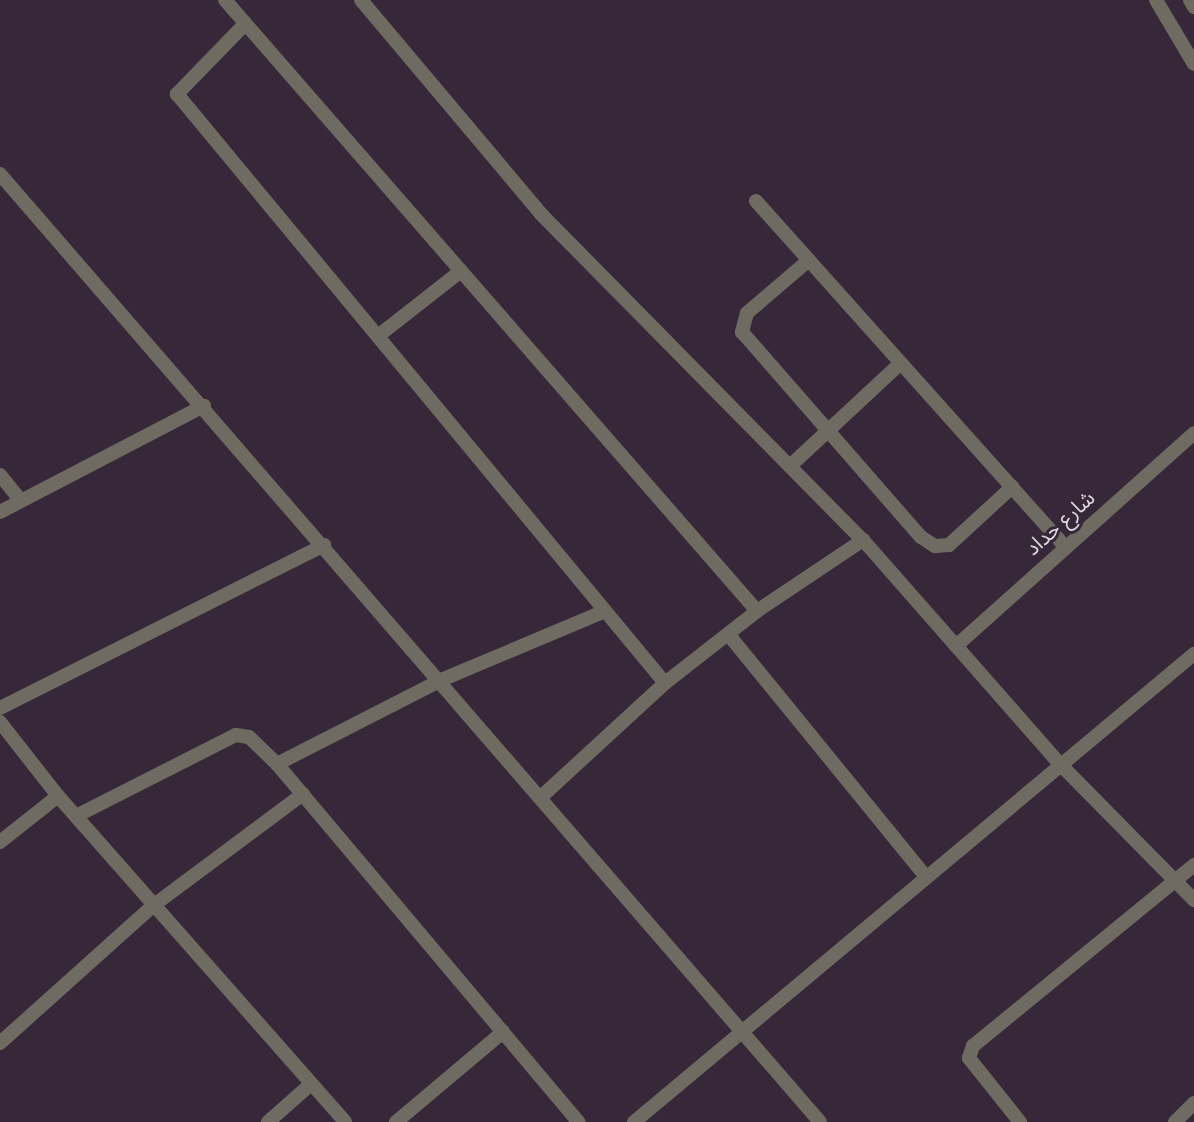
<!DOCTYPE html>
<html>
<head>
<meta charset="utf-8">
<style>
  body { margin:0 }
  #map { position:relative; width:1194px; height:1122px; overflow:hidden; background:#362838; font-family:"Nunito Sans","Noto Sans Arabic",sans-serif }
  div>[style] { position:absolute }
  .minor>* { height:14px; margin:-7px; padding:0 7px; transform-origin:7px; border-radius:7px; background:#706b62 }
  .tertiary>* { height:14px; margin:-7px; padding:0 7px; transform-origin:7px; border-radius:7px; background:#706b62 }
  span { translate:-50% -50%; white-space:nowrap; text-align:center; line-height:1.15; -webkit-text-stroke:6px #362838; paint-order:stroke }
  .street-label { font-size:21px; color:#e1d8e2 }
</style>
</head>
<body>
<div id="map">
  <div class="minor">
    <div style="left:225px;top:0;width:810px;rotate:48.95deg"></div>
    <div style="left:1156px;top:0;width:74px;rotate:59.3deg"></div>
    <div style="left:1190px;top:0;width:8px;rotate:60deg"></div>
    <div style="left:245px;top:24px;width:98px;rotate:134.2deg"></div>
    <div style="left:177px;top:94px;width:765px;rotate:50.36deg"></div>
    <div style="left:0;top:174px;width:1253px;rotate:49.14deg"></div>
    <div style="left:756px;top:201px;width:464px;rotate:48.2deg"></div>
    <div style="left:809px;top:260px;width:82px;rotate:139.5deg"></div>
    <div style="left:747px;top:313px;width:20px;rotate:105deg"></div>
    <div style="left:742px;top:332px;width:272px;rotate:48.9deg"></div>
    <div style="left:921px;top:537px;width:17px;rotate:33deg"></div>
    <div style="left:935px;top:546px;width:14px;rotate:-4deg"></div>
    <div style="left:949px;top:545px;width:86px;rotate:-42.6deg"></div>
    <div style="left:378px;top:336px;width:105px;rotate:-38.1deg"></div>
    <div style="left:790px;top:466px;width:151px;rotate:-42.9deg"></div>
    <div style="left:0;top:475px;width:33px;rotate:51deg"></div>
    <div style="left:0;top:512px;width:230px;rotate:-27.5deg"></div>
    <div style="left:728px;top:634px;width:313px;rotate:50.8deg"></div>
    <div style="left:956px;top:646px;width:319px;rotate:-41.8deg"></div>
    <div style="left:0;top:708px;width:363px;rotate:-26.7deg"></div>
    <div style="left:0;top:722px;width:94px;rotate:51.9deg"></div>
    <div style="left:58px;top:796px;width:434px;rotate:48.6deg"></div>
    <div style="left:277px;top:764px;width:184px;rotate:-27.1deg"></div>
    <div style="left:441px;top:680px;width:178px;rotate:-22.8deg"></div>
    <div style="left:541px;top:797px;width:168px;rotate:-42.6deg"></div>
    <div style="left:665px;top:683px;width:117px;rotate:-38deg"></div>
    <div style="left:757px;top:611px;width:128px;rotate:-33.8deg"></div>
    <div style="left:76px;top:816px;width:179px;rotate:-26.9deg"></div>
    <div style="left:236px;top:735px;width:13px;rotate:9deg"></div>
    <div style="left:249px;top:737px;width:39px;rotate:44deg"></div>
    <div style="left:277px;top:764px;width:468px;rotate:49.9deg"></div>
    <div style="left:0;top:842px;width:74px;rotate:-38.4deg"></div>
    <div style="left:0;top:1043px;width:207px;rotate:-41.9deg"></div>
    <div style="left:154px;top:905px;width:186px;rotate:-36.7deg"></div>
    <div style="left:268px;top:1122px;width:57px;rotate:-41.5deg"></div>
    <div style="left:396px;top:1122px;width:140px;rotate:-40.1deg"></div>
    <div style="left:634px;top:1122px;width:730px;rotate:-39.89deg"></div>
    <div style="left:1020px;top:1122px;width:82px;rotate:-128.6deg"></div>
    <div style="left:969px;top:1058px;width:13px;rotate:-72deg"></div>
    <div style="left:973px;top:1046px;width:286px;rotate:-39.3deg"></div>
    <div style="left:1175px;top:1122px;width:27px;rotate:-45deg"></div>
  </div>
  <div class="tertiary">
    <div style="left:361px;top:0;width:280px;rotate:49.9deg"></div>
    <div style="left:541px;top:214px;width:458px;rotate:45.4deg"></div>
    <div style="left:863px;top:540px;width:300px;rotate:48.7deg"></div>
    <div style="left:1061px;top:765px;width:190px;rotate:45.4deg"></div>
  </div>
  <div class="street-label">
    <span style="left:1060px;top:523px;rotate:-42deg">شارع حداد</span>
  </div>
</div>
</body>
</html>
